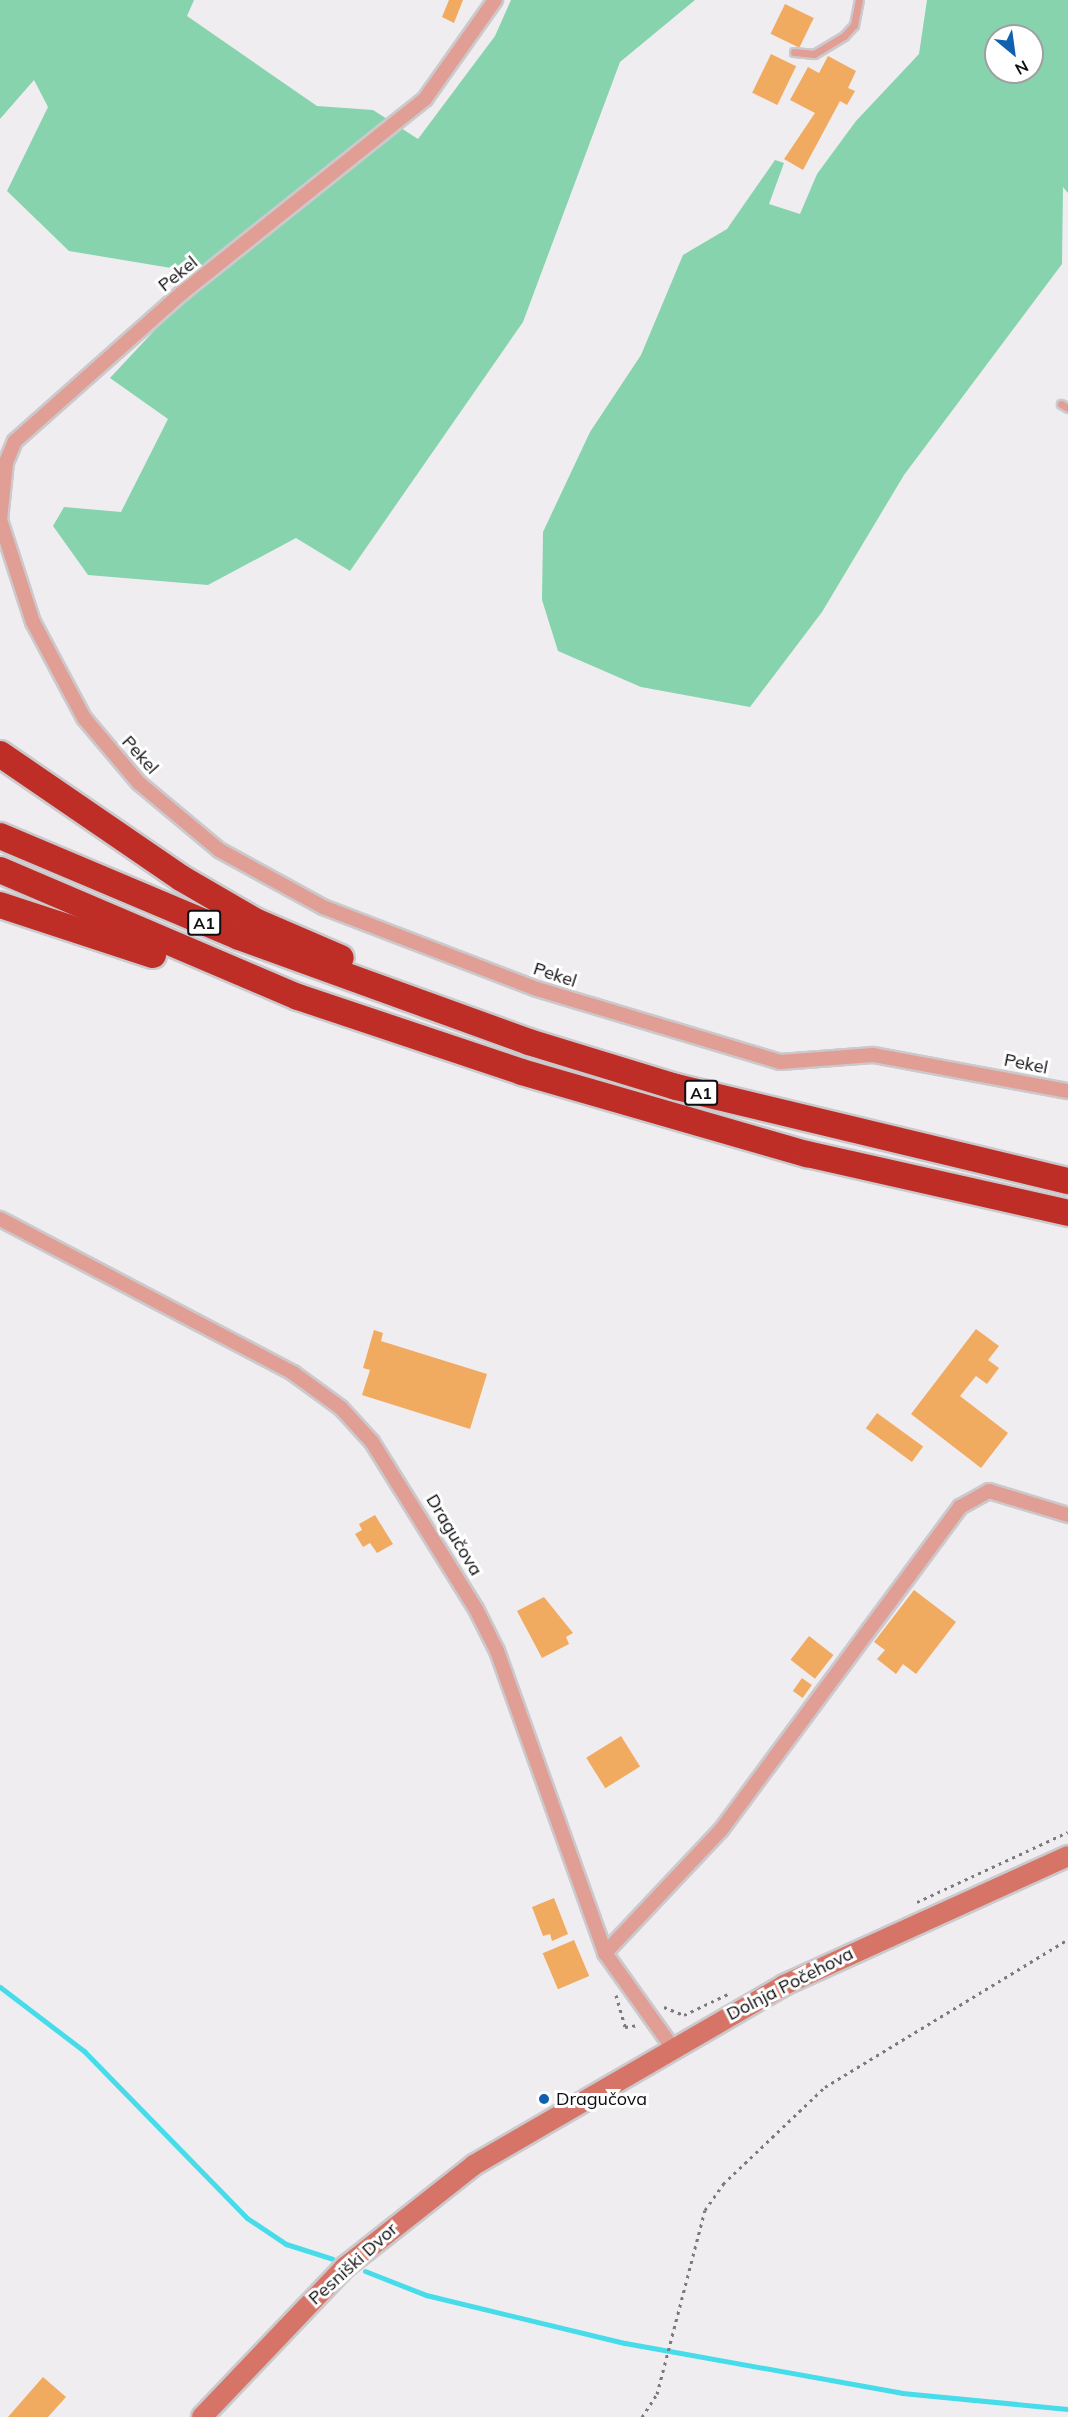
<!DOCTYPE html>
<html>
<head>
<meta charset="utf-8">
<style>
  body { margin:0 }
  #map { position:relative; width:1068px; height:2417px; overflow:hidden; background:#f0edf1; font-family:Mulish,sans-serif }
  div>[style] { position:absolute }
  .green>* { inset:0; background:#86d3ae }
  .stream>* { height:5px; margin:-2.5px; padding:0 2.5px; transform-origin:2.5px; border-radius:2.5px; background:#47dce9 }
  .building>* { inset:0; background:#f1ab60; transform-origin:0 0 }
  .path>* { height:3px; margin-top:-1.5px; transform-origin:0; background:repeating-linear-gradient(90deg,#7a797b 0 3px,transparent 0 7.5px) }
  .roads { filter:drop-shadow(2px 0 #ccc9cd) drop-shadow(-2px 0 #ccc9cd) drop-shadow(0 2px #ccc9cd) drop-shadow(0 -2px #ccc9cd) }
  .lane>* { height:7px; margin:-3.5px; padding:0 3.5px; transform-origin:3.5px; border-radius:3.5px; background:#e19e94 }
  .street>* { height:14px; margin:-7px; padding:0 7px; transform-origin:7px; border-radius:7px; background:#e19e94 }
  .secondary>* { height:20px; margin:-10px; padding:0 10px; transform-origin:10px; border-radius:10px; background:#d57467 }
  .highway>* { height:26px; margin:-13px; padding:0 13px; transform-origin:13px; border-radius:13px; background:#bf2e26 }
  .dots>* { width:16px; height:16px; translate:-50% -50%; box-sizing:border-box; border:3px solid #fff; border-radius:50% }
  span { translate:-50% -50%; white-space:nowrap; text-align:center; line-height:1.15; -webkit-text-stroke:6px #fff; paint-order:stroke }
  .shield-label span { padding:2px 4px; background:#fff; border:2px solid; border-radius:4px; -webkit-text-stroke-width:0 }
  .shield-label { font-size:16px; color:#0f0e10; font-weight:700 }
  .street-label { font-size:18px; color:#0f0e10 }
  .poi-label { font-size:18px; color:#0f0e10 }
  .left { translate:0 -50%; text-align:left }
  .north { position:absolute; left:984px; top:24px; width:60px; height:60px; box-sizing:border-box; background:#fff; border:2px solid #9f9f9f; border-radius:50%; rotate:151deg; font-size:16px; font-weight:700; line-height:24px; text-align:center; color:#0f0e10 }
  .north::after { content:''; display:block; margin:auto; width:21px; height:27px; background:#1061af; clip-path:polygon(50% 0,100% 100%,50% 72%,0 100%) }
</style>
</head>
<body>
<div id="map">
  <div class="green">
    <div style="clip-path:polygon(0 0,194px 0,187px 16px,317px 106px,373px 110px,418px 139px,495px 36px,511px 0,695px 0,620px 62px,523px 322px,350px 571px,296px 538px,208px 585px,88px 575px,53px 526px,64px 507px,121px 512px,168px 419px,110px 378px,207px 274px,69px 251px,7px 191px,48px 107px,34px 80px,0 119px)"></div>
    <div style="clip-path:polygon(evenodd,927px 0,1068px 0,1068px 193px,1063px 187px,1062px 264px,904px 475px,822px 612px,750px 707px,641px 687px,558px 651px,542px 600px,543px 532px,590px 432px,641px 355px,683px 255px,727px 229px,775px 160px,784px 163px,769px 204px,800px 214px,817px 174px,856px 121px,919px 54px,927px 0,996px 36px,1032px 36px,1032px 72px,996px 72px,996px 36px)"></div>
  </div>
  <div class="stream">
    <div style="left:0;top:1987px;width:106px;rotate:37.3deg"></div>
    <div style="left:84px;top:2051px;width:233px;rotate:45.7deg"></div>
    <div style="left:247px;top:2218px;width:47px;rotate:33.7deg"></div>
    <div style="left:286px;top:2244px;width:49px;rotate:17.7deg"></div>
    <div style="left:365px;top:2271px;width:66px;rotate:21.5deg"></div>
    <div style="left:426px;top:2295px;width:205px;rotate:13.6deg"></div>
    <div style="left:625px;top:2343px;width:281px;rotate:10.2deg"></div>
    <div style="left:902px;top:2393px;width:167px;rotate:5.5deg"></div>
  </div>
  <div class="building">
    <div style="clip-path:polygon(449px 0,463px 0,454px 23px,442px 17px)"></div>
    <div style="left:785px;top:4px;width:32px;height:33px;rotate:26deg"></div>
    <div style="left:771px;top:54px;width:28px;height:43px;rotate:26deg"></div>
    <div style="clip-path:polygon(828px 56px,856px 71px,848px 88px,855px 91px,847px 105px,840px 101px,803px 170px,784px 159px,815px 113px,790px 100px,808px 67px,819px 73px)"></div>
    <div style="clip-path:polygon(976px 1329px,999px 1346px,988px 1360px,999px 1368px,987px 1384px,976px 1376px,960px 1396px,1008px 1433px,981px 1468px,911px 1414px)"></div>
    <div style="clip-path:polygon(374px 1330px,383px 1333px,381px 1341px,487px 1374px,470px 1429px,362px 1395px,370px 1370px,363px 1368px)"></div>
    <div style="left:877px;top:1413px;width:57px;height:19px;rotate:36deg"></div>
    <div style="clip-path:polygon(375px 1515px,393px 1544px,377px 1553px,370px 1543px,363px 1547px,355px 1534px,362px 1530px,359px 1524px)"></div>
    <div style="clip-path:polygon(914px 1590px,956px 1622px,916px 1674px,903px 1664px,896px 1674px,877px 1659px,885px 1650px,874px 1642px)"></div>
    <div style="clip-path:polygon(544px 1597px,573px 1633px,566px 1637px,569px 1644px,542px 1658px,517px 1611px)"></div>
    <div style="left:809px;top:1636px;width:31px;height:30px;rotate:38deg"></div>
    <div style="left:802px;top:1678px;width:12px;height:16px;rotate:35deg"></div>
    <div style="left:621px;top:1736px;width:36px;height:41px;rotate:58deg"></div>
    <div style="clip-path:polygon(554px 1898px,568px 1934px,552px 1941px,550px 1934px,543px 1936px,532px 1907px)"></div>
    <div style="left:574px;top:1940px;width:39px;height:34px;rotate:67deg"></div>
    <div style="clip-path:polygon(43px 2377px,66px 2397px,48px 2417px,8px 2417px)"></div>
  </div>
  <div class="path">
    <div style="left:917px;top:1902px;width:166px;rotate:-24.9deg"></div>
    <div style="left:616px;top:1995px;width:33px;rotate:74deg"></div>
    <div style="left:625px;top:2027px;width:14px;rotate:-8deg"></div>
    <div style="left:664px;top:2007px;width:22px;rotate:22deg"></div>
    <div style="left:684px;top:2015px;width:49px;rotate:-25.5deg"></div>
    <div style="left:642px;top:2417px;width:27px;rotate:-57deg"></div>
    <div style="left:657px;top:2394px;width:190px;rotate:-75.4deg"></div>
    <div style="left:705px;top:2210px;width:32px;rotate:-55deg"></div>
    <div style="left:723px;top:2184px;width:141px;rotate:-43.6deg"></div>
    <div style="left:825px;top:2087px;width:285px;rotate:-31.3deg"></div>
  </div>
  <div class="roads">
    <div class="lane">
      <div style="left:794px;top:52px;width:20px;rotate:6deg"></div>
      <div style="left:814px;top:54px;width:35px;rotate:-31deg"></div>
      <div style="left:844px;top:36px;width:15px;rotate:-48deg"></div>
      <div style="left:854px;top:25px;width:25px;rotate:-79deg"></div>
      <div style="left:1061px;top:404px;width:8px;rotate:30deg"></div>
    </div>
    <div class="street">
      <div style="left:495px;top:0;width:121px;rotate:125.3deg"></div>
      <div style="left:425px;top:99px;width:310px;rotate:141.4deg"></div>
      <div style="left:183px;top:292px;width:225px;rotate:138.4deg"></div>
      <div style="left:15px;top:441px;width:23px;rotate:113deg"></div>
      <div style="left:6px;top:462px;width:58px;rotate:95.9deg"></div>
      <div style="left:0;top:520px;width:107px;rotate:72.1deg"></div>
      <div style="left:33px;top:622px;width:109px;rotate:62deg"></div>
      <div style="left:84px;top:718px;width:85px;rotate:49.8deg"></div>
      <div style="left:139px;top:783px;width:104px;rotate:39.9deg"></div>
      <div style="left:219px;top:850px;width:119px;rotate:28.7deg"></div>
      <div style="left:323px;top:907px;width:229px;rotate:21deg"></div>
      <div style="left:537px;top:989px;width:254px;rotate:16.7deg"></div>
      <div style="left:780px;top:1062px;width:93px;rotate:-4.3deg"></div>
      <div style="left:873px;top:1055px;width:198px;rotate:10.5deg"></div>
      <div style="left:0;top:1219px;width:331px;rotate:27.7deg"></div>
      <div style="left:293px;top:1373px;width:59px;rotate:36.1deg"></div>
      <div style="left:341px;top:1408px;width:46px;rotate:47.6deg"></div>
      <div style="left:372px;top:1442px;width:197px;rotate:58.1deg"></div>
      <div style="left:476px;top:1609px;width:47px;rotate:63.4deg"></div>
      <div style="left:497px;top:1651px;width:321px;rotate:70.3deg"></div>
      <div style="left:605px;top:1953px;width:115px;rotate:54.5deg"></div>
      <div style="left:605px;top:1953px;width:169px;rotate:-46.7deg"></div>
      <div style="left:721px;top:1830px;width:402px;rotate:-53.5deg"></div>
      <div style="left:960px;top:1507px;width:33px;rotate:-29deg"></div>
      <div style="left:989px;top:1491px;width:83px;rotate:16.9deg"></div>
    </div>
    <div class="secondary">
      <div style="left:202px;top:2417px;width:207px;rotate:-46.4deg"></div>
      <div style="left:345px;top:2267px;width:164px;rotate:-38.3deg"></div>
      <div style="left:474px;top:2165px;width:358px;rotate:-30.1deg"></div>
      <div style="left:784px;top:1985px;width:312px;rotate:-24.4deg"></div>
    </div>
    <div class="highway">
      <div style="left:0;top:754px;width:219px;rotate:34.4deg"></div>
      <div style="left:181px;top:878px;width:88px;rotate:30.1deg"></div>
      <div style="left:257px;top:922px;width:91px;rotate:23.2deg"></div>
      <div style="left:0;top:836px;width:259px;rotate:22.9deg"></div>
      <div style="left:239px;top:937px;width:308px;rotate:19.9deg"></div>
      <div style="left:529px;top:1042px;width:154px;rotate:17deg"></div>
      <div style="left:676px;top:1087px;width:403px;rotate:13.5deg"></div>
      <div style="left:0;top:870px;width:324px;rotate:23.1deg"></div>
      <div style="left:298px;top:997px;width:236px;rotate:18.5deg"></div>
      <div style="left:522px;top:1072px;width:297px;rotate:16.1deg"></div>
      <div style="left:807px;top:1154px;width:268px;rotate:12.7deg"></div>
      <div style="left:0;top:905px;width:161px;rotate:18.1deg"></div>
    </div>
  </div>
  <div class="dots">
    <div style="left:544px;top:2099px;background:#1061af"></div>
  </div>
  <div class="shield-label">
    <span style="left:204px;top:923px">A1</span>
    <span style="left:701px;top:1093px">A1</span>
  </div>
  <div class="street-label">
    <span style="left:178px;top:274px;rotate:-39deg">Pekel</span>
    <span style="left:140px;top:755px;rotate:48deg">Pekel</span>
    <span style="left:555px;top:975px;rotate:18deg">Pekel</span>
    <span style="left:1026px;top:1064px;rotate:11deg">Pekel</span>
    <span style="left:454px;top:1535px;rotate:59deg">Dragučova</span>
    <span style="left:790px;top:1984px;rotate:-27deg">Dolnja Počehova</span>
    <span style="left:353px;top:2264px;rotate:-42deg">Pesniški Dvor</span>
  </div>
  <div class="poi-label">
    <span class="left" style="left:556px;top:2099px">Dragučova</span>
  </div>
  <div class="north">N</div>
</div>
</body>
</html>
